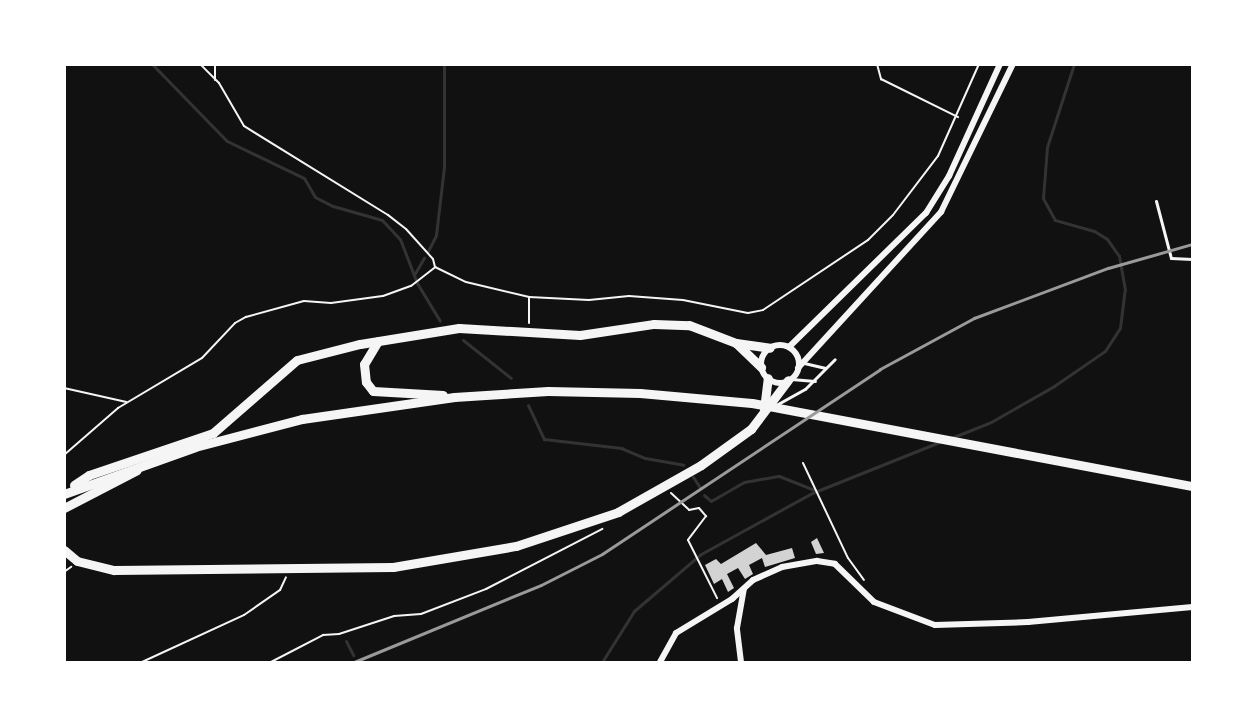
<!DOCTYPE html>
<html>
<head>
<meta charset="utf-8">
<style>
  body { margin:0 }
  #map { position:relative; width:1257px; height:727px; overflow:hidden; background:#111; font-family:"Roboto Condensed",sans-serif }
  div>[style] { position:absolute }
  .stream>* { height:3px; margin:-1.5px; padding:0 1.5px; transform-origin:1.5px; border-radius:1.5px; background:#333 }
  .building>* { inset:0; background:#d3d3d3 }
  .path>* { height:2px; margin:-1px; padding:0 1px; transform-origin:1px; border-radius:1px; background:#f5f5f5 }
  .service>* { height:3px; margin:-1.5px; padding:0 1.5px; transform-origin:1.5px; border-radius:1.5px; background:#f5f5f5 }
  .minor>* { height:6px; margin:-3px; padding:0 3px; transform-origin:3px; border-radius:3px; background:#f5f5f5 }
  .minor>.ring { margin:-3px; padding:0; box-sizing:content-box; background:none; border:6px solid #f5f5f5; border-radius:50% }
  .primary>* { height:9px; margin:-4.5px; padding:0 4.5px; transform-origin:4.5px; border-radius:4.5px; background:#f5f5f5 }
  .rail>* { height:3px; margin:-1.5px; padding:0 1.5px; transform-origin:1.5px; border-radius:1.5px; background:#9a9a9a }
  span { translate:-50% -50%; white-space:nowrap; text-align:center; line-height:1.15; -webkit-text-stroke:4.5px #fff; paint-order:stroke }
  .frame { position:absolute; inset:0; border:66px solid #fff; pointer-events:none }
</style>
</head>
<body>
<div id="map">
  <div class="stream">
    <div style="left:152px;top:64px;width:107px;rotate:45.8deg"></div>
    <div style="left:227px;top:141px;width:85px;rotate:25.7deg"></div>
    <div style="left:304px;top:178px;width:22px;rotate:60deg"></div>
    <div style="left:315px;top:197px;width:20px;rotate:27deg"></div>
    <div style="left:333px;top:206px;width:51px;rotate:15.9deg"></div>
    <div style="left:382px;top:220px;width:26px;rotate:47deg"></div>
    <div style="left:400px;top:239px;width:47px;rotate:68.9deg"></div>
    <div style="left:417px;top:283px;width:44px;rotate:58.8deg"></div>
    <div style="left:428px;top:251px;width:18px;rotate:-63deg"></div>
    <div style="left:436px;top:235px;width:68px;rotate:-83.3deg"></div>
    <div style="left:444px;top:167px;width:103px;rotate:-90deg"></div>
    <div style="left:414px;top:275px;width:20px;rotate:-60deg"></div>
    <div style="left:463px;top:340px;width:61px;rotate:38.4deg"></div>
    <div style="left:528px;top:405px;width:38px;rotate:65deg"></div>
    <div style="left:544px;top:439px;width:78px;rotate:6.7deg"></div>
    <div style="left:621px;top:448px;width:26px;rotate:23deg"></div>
    <div style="left:645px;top:458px;width:39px;rotate:10deg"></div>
    <div style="left:951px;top:438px;width:43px;rotate:-21.8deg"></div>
    <div style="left:991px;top:422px;width:73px;rotate:-29.7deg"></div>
    <div style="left:1054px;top:386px;width:62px;rotate:-34.5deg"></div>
    <div style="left:1105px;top:351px;width:27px;rotate:-57deg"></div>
    <div style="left:1120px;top:328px;width:38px;rotate:-83deg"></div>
    <div style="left:1125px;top:290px;width:35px;rotate:-100deg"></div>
    <div style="left:1119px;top:256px;width:21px;rotate:-125deg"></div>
    <div style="left:1107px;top:239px;width:15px;rotate:-148deg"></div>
    <div style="left:1094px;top:231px;width:41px;rotate:-164.2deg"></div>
    <div style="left:1055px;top:220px;width:25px;rotate:-119deg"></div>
    <div style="left:1043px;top:198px;width:51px;rotate:-85.5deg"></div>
    <div style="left:1047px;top:147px;width:87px;rotate:-72deg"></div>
    <div style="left:693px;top:477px;width:11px;rotate:56deg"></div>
    <div style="left:704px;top:495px;width:9px;rotate:41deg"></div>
    <div style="left:711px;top:501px;width:38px;rotate:-30deg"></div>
    <div style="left:744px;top:482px;width:36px;rotate:-10deg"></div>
    <div style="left:779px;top:476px;width:41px;rotate:21.5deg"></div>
    <div style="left:346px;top:641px;width:16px;rotate:63deg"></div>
    <div style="left:602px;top:662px;width:60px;rotate:-57.9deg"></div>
    <div style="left:634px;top:611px;width:88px;rotate:-40.4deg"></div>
    <div style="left:701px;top:554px;width:127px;rotate:-28.8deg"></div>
    <div style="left:812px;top:493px;width:140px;rotate:-21.8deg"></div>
  </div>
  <div class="building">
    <div style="clip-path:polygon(817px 538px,824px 553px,816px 554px,811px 542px)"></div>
    <div style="clip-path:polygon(756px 543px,766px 555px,792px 548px,795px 558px,765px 567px,762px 558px,749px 565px,753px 574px,745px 579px,738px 568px,727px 574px,734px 588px,728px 592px,722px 579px,714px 584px,705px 565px,716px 559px,721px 564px)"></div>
  </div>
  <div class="path">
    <div style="left:215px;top:64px;width:16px;rotate:90deg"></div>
    <div style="left:877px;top:64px;width:16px;rotate:75deg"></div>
    <div style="left:881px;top:79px;width:86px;rotate:26.3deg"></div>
    <div style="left:435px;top:267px;width:34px;rotate:26deg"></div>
    <div style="left:466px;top:282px;width:65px;rotate:13.4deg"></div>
    <div style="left:529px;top:297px;width:26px;rotate:90deg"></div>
    <div style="left:529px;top:297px;width:60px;rotate:2.9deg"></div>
    <div style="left:589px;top:300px;width:40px;rotate:-5.7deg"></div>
    <div style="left:629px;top:296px;width:54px;rotate:4.2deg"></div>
    <div style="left:683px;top:300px;width:66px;rotate:11.3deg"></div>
    <div style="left:748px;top:313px;width:15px;rotate:-11deg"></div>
    <div style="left:763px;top:310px;width:126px;rotate:-33.7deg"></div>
    <div style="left:868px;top:240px;width:35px;rotate:-45deg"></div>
    <div style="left:893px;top:215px;width:74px;rotate:-52.7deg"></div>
    <div style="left:938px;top:156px;width:101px;rotate:-66deg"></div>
    <div style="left:64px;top:388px;width:64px;rotate:12.7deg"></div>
    <div style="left:64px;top:455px;width:72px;rotate:-41deg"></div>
    <div style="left:118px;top:408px;width:98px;rotate:-30.8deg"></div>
    <div style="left:202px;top:358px;width:48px;rotate:-46.7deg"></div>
    <div style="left:235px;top:323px;width:13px;rotate:-29deg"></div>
    <div style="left:246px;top:317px;width:60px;rotate:-15.4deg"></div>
    <div style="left:304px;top:301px;width:27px;rotate:4deg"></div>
    <div style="left:331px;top:303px;width:52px;rotate:-7.7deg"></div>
    <div style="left:383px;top:296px;width:30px;rotate:-20deg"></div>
    <div style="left:411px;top:286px;width:31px;rotate:-38deg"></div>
    <div style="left:435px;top:267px;width:8px;rotate:-104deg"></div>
    <div style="left:433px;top:259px;width:40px;rotate:-132deg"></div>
    <div style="left:406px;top:229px;width:23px;rotate:-142deg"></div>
    <div style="left:388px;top:215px;width:169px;rotate:-148.3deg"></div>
    <div style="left:244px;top:126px;width:50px;rotate:-120.2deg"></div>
    <div style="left:219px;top:83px;width:27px;rotate:-135deg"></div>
    <div style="left:803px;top:463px;width:105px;rotate:64.7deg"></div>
    <div style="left:848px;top:558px;width:27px;rotate:54deg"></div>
    <div style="left:671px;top:493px;width:25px;rotate:43deg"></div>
    <div style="left:689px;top:510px;width:10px;rotate:-11deg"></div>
    <div style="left:699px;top:508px;width:11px;rotate:49deg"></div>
    <div style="left:706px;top:516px;width:30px;rotate:127deg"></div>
    <div style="left:688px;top:540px;width:65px;rotate:63.4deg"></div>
    <div style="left:64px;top:572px;width:9px;rotate:-36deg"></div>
    <div style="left:142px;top:662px;width:112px;rotate:-24.7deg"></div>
    <div style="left:244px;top:615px;width:44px;rotate:-34.8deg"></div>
    <div style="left:280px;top:590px;width:14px;rotate:-65deg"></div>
    <div style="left:271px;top:662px;width:59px;rotate:-27.4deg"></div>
    <div style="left:323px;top:635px;width:16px;rotate:-4deg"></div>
    <div style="left:339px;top:634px;width:58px;rotate:-18.1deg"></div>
    <div style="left:394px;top:616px;width:27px;rotate:-4deg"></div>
    <div style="left:421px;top:614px;width:70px;rotate:-21deg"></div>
    <div style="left:486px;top:589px;width:131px;rotate:-27.3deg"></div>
  </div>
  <div class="service">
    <div style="left:1156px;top:201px;width:59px;rotate:75.3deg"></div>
    <div style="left:1171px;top:258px;width:21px;rotate:3deg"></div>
    <div style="left:804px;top:363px;width:22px;rotate:13deg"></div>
    <div style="left:791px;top:379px;width:24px;rotate:5deg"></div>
    <div style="left:776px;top:405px;width:33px;rotate:-29deg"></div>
    <div style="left:805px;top:389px;width:42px;rotate:-45deg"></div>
  </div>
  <div class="minor">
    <div class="ring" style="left:761px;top:345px;width:32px;height:32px"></div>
    <div style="left:789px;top:347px;width:192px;rotate:-44.4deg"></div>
    <div style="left:926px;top:213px;width:44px;rotate:-58.1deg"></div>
    <div style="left:949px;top:176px;width:123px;rotate:-65.5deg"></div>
    <div style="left:798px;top:368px;width:212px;rotate:-47.5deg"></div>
    <div style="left:941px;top:212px;width:165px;rotate:-64.1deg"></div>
    <div style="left:660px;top:662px;width:33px;rotate:-61deg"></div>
    <div style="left:676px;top:633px;width:66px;rotate:-31.3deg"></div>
    <div style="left:732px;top:599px;width:28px;rotate:-42deg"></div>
    <div style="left:753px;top:580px;width:32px;rotate:-24deg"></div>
    <div style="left:782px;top:567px;width:36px;rotate:-10deg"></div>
    <div style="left:817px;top:561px;width:18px;rotate:9deg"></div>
    <div style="left:835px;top:564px;width:54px;rotate:44.3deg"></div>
    <div style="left:874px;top:602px;width:65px;rotate:20.7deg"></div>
    <div style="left:935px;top:625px;width:93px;rotate:-1.8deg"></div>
    <div style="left:1028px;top:622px;width:165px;rotate:-5.2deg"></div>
    <div style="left:741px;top:662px;width:34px;rotate:-97deg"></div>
    <div style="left:737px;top:628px;width:39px;rotate:-80deg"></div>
  </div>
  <div class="primary">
    <div style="left:378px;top:341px;width:27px;rotate:121deg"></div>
    <div style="left:364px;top:364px;width:18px;rotate:84deg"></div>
    <div style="left:366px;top:382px;width:11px;rotate:52deg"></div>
    <div style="left:373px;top:391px;width:70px;rotate:3.3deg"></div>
    <div style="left:736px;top:343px;width:35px;rotate:44deg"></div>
    <div style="left:764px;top:409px;width:31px;rotate:-83deg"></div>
    <div style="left:74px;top:485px;width:18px;rotate:-34deg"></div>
    <div style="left:89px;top:475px;width:131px;rotate:-18.7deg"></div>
    <div style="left:213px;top:433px;width:111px;rotate:-41deg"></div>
    <div style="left:297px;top:360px;width:65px;rotate:-14.3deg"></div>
    <div style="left:360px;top:344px;width:100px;rotate:-9.2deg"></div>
    <div style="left:459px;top:328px;width:121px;rotate:3.3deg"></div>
    <div style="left:580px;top:335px;width:75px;rotate:-8.5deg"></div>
    <div style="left:654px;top:324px;width:35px;rotate:2deg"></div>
    <div style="left:689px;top:325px;width:50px;rotate:21deg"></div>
    <div style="left:736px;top:343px;width:34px;rotate:8deg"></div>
    <div style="left:64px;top:494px;width:139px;rotate:-19.7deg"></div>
    <div style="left:195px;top:447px;width:111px;rotate:-14.7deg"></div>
    <div style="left:302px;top:419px;width:154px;rotate:-8.2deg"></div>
    <div style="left:454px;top:397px;width:94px;rotate:-3.7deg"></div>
    <div style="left:548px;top:391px;width:92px;rotate:1.2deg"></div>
    <div style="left:640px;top:393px;width:112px;rotate:5.1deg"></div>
    <div style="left:752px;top:403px;width:448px;rotate:10.7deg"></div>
    <div style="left:64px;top:508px;width:82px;rotate:-27.5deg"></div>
    <div style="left:64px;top:550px;width:17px;rotate:40deg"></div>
    <div style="left:77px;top:561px;width:38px;rotate:14deg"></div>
    <div style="left:114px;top:570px;width:279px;rotate:-0.6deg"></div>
    <div style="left:393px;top:567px;width:125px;rotate:-9.7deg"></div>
    <div style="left:516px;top:546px;width:108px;rotate:-18.4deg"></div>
    <div style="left:618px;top:512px;width:95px;rotate:-29.5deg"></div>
    <div style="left:701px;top:465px;width:62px;rotate:-35.8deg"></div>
    <div style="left:751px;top:429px;width:61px;rotate:-52.9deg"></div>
  </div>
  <div class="rail">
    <div style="left:354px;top:662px;width:202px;rotate:-22.4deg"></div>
    <div style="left:541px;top:585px;width:68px;rotate:-26.9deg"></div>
    <div style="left:602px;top:554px;width:334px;rotate:-33.6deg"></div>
    <div style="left:880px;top:369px;width:107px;rotate:-28.5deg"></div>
    <div style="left:974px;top:318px;width:143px;rotate:-20.5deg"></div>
    <div style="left:1108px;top:268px;width:87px;rotate:-15.9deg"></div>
  </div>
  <div class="frame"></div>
</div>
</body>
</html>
